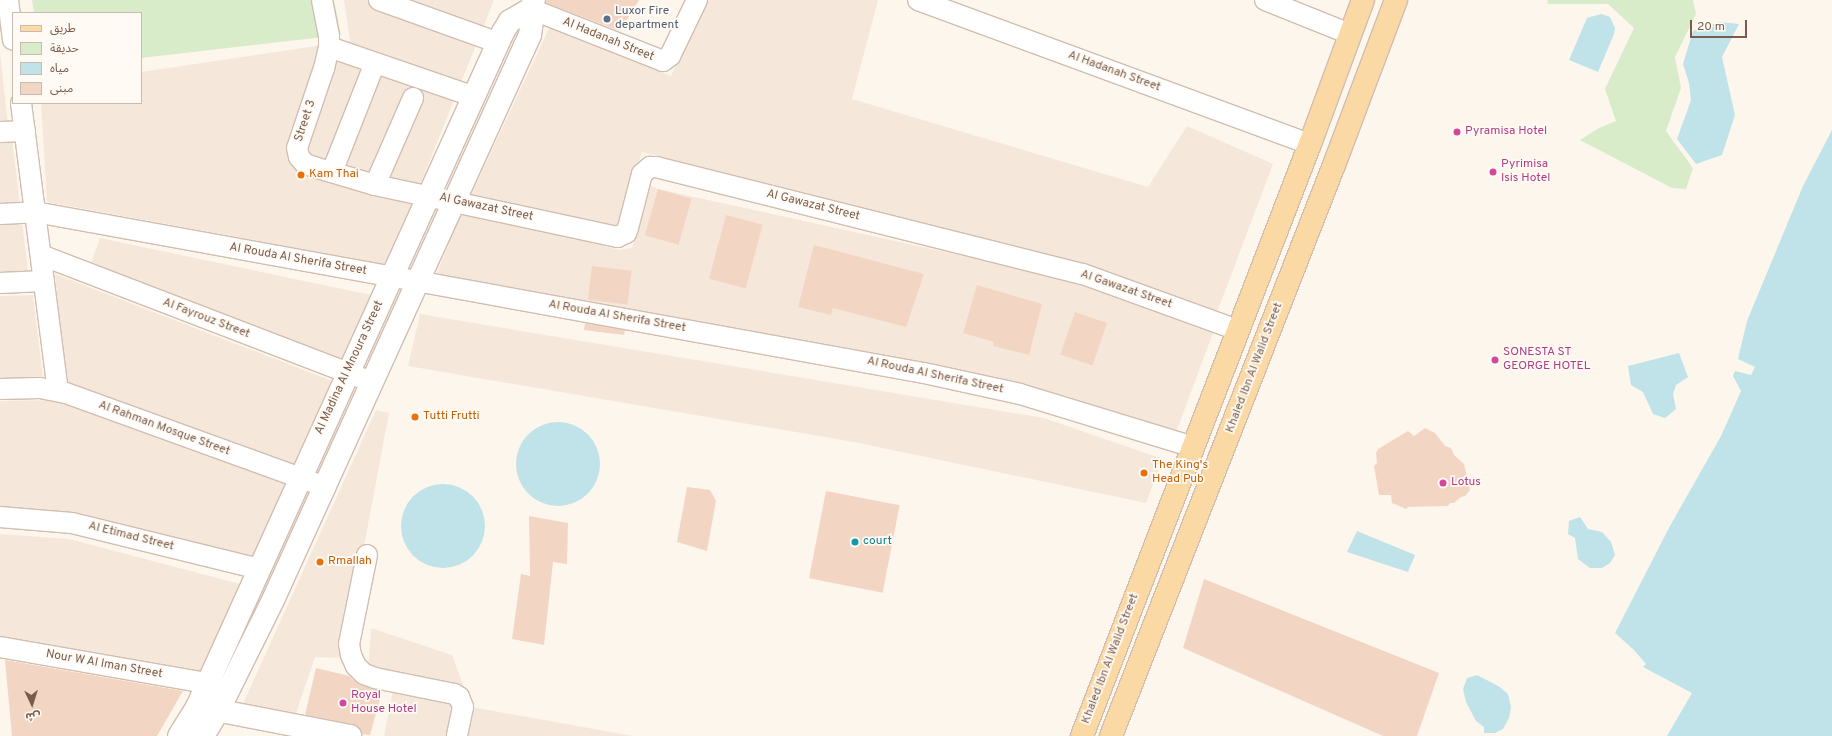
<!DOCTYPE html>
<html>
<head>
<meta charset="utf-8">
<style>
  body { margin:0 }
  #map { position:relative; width:1832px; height:736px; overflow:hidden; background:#fdf6ec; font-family:Overpass,"Noto Sans Arabic",sans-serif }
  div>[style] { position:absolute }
  .residential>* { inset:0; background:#f5e8da }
  .green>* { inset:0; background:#d8ecc9 }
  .water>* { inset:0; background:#bfe3e8 }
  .round { border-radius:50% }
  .building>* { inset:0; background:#f3d5c3; transform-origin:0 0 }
  .roads { filter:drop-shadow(1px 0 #d1beb0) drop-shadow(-1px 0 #d1beb0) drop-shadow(0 1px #d1beb0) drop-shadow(0 -1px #d1beb0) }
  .minor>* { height:20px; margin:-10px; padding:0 10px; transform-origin:10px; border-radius:10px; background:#fff }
  .tertiary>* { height:22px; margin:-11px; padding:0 11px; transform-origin:11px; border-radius:11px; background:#fff }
  .secondary>* { height:22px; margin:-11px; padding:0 11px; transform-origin:11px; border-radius:11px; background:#fff }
  .primary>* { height:22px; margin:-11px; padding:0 11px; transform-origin:11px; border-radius:11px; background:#fbd9a5 }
  .dots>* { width:11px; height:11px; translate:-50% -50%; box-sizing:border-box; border:2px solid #fffaf3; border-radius:50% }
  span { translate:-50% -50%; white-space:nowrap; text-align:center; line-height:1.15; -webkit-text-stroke:3.5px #fffaf3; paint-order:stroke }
  .service-label { font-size:12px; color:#4e5e75 }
  .left { translate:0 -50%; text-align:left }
  .street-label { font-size:12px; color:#7a5c4d }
  .hotel-label { font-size:12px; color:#b23c85 }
  .food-label { font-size:12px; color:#c56008 }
  .culture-label { font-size:12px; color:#0d838f }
  .legend { position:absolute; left:12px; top:12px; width:130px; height:92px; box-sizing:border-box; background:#fffaf3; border:1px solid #cabbb1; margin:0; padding:5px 7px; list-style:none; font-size:12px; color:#7a5c4d }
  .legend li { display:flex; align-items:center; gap:8px; height:20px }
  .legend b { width:20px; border:1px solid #cabbb1 }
  .north { position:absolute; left:12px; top:684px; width:40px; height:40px; -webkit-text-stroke:3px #fffaf3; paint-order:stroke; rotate:176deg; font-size:11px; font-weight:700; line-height:16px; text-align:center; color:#7a5c4d }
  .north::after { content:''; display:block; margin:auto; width:14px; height:18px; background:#7a5c4d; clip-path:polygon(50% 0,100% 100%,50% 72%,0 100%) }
  .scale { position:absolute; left:1690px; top:20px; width:57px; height:18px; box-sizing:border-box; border:2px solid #7a5c4d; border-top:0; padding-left:5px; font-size:12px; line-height:14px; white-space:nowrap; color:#7a5c4d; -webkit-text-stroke:3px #fffaf3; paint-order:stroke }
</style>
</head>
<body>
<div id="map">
  <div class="residential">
    <div style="clip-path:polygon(344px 0,494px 0,388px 265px,47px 202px,41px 103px,141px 103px,141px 72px,350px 41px)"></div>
    <div style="clip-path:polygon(707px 0,878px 0,852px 99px,1148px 187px,1187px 126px,1273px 164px,1216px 315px,1076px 265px,642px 152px,618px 229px,469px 199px,551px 24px,671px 76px)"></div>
    <div style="clip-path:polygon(0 52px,8px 125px,0 126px)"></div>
    <div style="clip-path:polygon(0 139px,12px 139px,28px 271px,0 273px)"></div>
    <div style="clip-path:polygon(650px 185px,658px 189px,1073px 280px,1213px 333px,1175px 435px,435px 278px,462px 210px,620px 250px,632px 248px)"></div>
    <div style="clip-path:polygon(100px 238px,371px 295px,343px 363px,89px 268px)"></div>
    <div style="clip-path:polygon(55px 274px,332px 381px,295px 470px,66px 385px)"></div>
    <div style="clip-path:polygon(33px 295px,43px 378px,0 379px,0 296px)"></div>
    <div style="clip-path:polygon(420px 314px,1044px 418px,1163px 459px,1146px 503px,854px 442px,408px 366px)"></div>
    <div style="clip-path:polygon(58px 400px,289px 485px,254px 556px,56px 516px,0 510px,0 401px)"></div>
    <div style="clip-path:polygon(376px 410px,389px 413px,343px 658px,315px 657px,294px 719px,242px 706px)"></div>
    <div style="clip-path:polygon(0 534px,69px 539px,244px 585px,200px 677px,0 642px)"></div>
    <div style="clip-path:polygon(371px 628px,452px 655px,471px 707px,633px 736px,384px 736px,395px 680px,368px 671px)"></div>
  </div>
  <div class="green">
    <div style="clip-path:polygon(32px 0,334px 0,341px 35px,141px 58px,141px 13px,34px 13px)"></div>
    <div style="clip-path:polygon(1548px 0,1693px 0,1696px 14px,1675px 57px,1681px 88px,1666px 131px,1693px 168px,1686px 189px,1672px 188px,1580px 140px,1599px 128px,1616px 121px,1605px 89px,1634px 28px,1608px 4px,1547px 4px)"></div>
  </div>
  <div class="water">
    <div style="clip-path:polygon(1601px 14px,1610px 17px,1615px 28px,1614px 34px,1598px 72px,1569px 60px,1587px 18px)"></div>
    <div style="clip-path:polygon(1719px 22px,1739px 24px,1722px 57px,1735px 115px,1722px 155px,1696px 164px,1677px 139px,1691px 100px,1689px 83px,1683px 64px,1693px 31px)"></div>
    <div style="clip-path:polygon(1832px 130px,1832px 736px,1667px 736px,1692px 693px,1643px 667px,1646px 664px,1633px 649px,1615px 633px,1670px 526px,1721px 436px,1741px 391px,1733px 376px,1735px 371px,1751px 375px,1755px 367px,1738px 359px,1747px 321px,1803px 186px)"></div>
    <div style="clip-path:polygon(1679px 353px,1688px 377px,1676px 385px,1673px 394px,1676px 409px,1665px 418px,1653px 414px,1643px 392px,1631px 385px,1628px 366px)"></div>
    <div class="round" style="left:516px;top:422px;width:84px;height:84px"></div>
    <div class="round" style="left:401px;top:484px;width:84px;height:84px"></div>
    <div style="clip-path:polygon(1580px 517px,1588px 529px,1602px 532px,1611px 542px,1615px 555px,1610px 563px,1602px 568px,1590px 568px,1578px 559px,1575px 538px,1568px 534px,1569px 521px)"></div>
    <div style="clip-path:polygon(1357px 531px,1415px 555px,1408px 572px,1347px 552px)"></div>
    <div style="clip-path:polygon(1477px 675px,1500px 687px,1508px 694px,1511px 707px,1509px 718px,1503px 729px,1495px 733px,1484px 733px,1484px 727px,1476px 721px,1466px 702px,1463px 689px,1467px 678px)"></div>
  </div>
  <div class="building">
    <div style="clip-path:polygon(546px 0,639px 0,620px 31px,546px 3px)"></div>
    <div style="left:658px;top:189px;width:35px;height:48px;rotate:16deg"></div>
    <div style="left:726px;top:215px;width:38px;height:66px;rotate:15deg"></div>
    <div style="clip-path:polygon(814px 245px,924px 274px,906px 327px,833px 308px,831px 315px,798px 307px)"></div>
    <div style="left:592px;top:266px;width:40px;height:34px;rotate:7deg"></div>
    <div style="clip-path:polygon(977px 285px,1042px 304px,1029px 355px,993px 346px,994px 342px,963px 333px)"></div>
    <div style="left:1075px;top:312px;width:34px;height:45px;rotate:19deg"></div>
    <div style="clip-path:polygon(585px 323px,625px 330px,624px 335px,584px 330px)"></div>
    <div style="clip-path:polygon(1425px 428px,1435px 433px,1445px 446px,1451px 448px,1454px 455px,1464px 464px,1470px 490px,1465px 496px,1461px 497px,1454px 503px,1450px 503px,1448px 506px,1408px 507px,1406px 509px,1392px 503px,1391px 495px,1379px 495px,1374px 466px,1377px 463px,1376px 453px,1378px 449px,1408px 431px,1414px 436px)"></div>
    <div style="clip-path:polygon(687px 487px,710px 490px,716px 501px,707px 551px,677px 542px)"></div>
    <div style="left:826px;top:491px;width:75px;height:89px;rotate:11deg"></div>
    <div style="clip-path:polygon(529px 516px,568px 523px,567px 564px,553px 562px,544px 645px,512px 639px,521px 574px,530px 576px)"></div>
    <div style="clip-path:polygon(1204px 579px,1439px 673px,1417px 736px,1383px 736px,1183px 648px)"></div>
    <div style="clip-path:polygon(5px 660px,183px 691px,157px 736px,12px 736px)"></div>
    <div style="clip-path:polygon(316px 668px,349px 676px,360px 685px,382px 691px,370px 735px,362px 734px,358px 727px,352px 724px,305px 715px)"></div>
  </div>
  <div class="roads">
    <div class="minor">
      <div style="left:8px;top:0;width:40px;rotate:82.9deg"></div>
      <div style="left:322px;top:0;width:37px;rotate:79deg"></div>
      <div style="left:329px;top:36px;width:11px;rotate:90deg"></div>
      <div style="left:329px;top:47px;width:22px;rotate:103deg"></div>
      <div style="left:324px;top:68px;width:84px;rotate:108.6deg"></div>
      <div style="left:297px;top:148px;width:9px;rotate:77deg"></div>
      <div style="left:299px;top:157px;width:9px;rotate:49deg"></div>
      <div style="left:305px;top:164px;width:9px;rotate:18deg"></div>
      <div style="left:314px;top:167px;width:64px;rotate:16.4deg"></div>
      <div style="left:375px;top:185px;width:248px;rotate:12.1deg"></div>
      <div style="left:617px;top:237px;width:10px;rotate:-24deg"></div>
      <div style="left:626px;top:233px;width:5px;rotate:-68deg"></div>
      <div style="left:628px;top:228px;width:56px;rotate:-75.5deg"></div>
      <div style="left:642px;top:174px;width:11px;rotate:-41deg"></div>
      <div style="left:650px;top:167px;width:6px"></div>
      <div style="left:656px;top:167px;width:440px;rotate:14.1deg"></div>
      <div style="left:1083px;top:274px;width:165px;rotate:19.9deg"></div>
      <div style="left:379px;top:0;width:127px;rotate:19.7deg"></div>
      <div style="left:918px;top:0;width:418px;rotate:20.2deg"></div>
      <div style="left:1265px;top:0;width:92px;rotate:21.8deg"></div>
      <div style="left:531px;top:9px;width:142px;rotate:21.5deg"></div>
      <div style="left:663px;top:61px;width:9px;rotate:-36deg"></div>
      <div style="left:670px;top:56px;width:62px;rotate:-64.3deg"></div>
      <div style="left:329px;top:47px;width:154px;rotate:18.9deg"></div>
      <div style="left:21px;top:103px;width:290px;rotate:82.7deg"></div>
      <div style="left:0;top:132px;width:25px;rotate:-2deg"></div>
      <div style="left:332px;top:172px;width:117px;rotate:-68.5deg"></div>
      <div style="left:375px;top:185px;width:95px;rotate:-66.4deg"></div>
      <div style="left:0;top:214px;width:35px;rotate:-3deg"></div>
      <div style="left:35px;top:212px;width:903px;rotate:10.27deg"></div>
      <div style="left:924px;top:373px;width:98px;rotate:12.3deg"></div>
      <div style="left:1020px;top:394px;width:181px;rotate:17deg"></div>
      <div style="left:41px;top:255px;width:355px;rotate:21deg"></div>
      <div style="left:0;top:283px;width:44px;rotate:-2.6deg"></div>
      <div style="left:0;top:389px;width:40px;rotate:-1.4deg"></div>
      <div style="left:40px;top:388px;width:26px;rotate:11deg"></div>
      <div style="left:66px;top:393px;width:276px;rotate:19.9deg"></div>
      <div style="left:0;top:517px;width:72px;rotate:4.8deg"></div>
      <div style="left:72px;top:523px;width:193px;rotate:13.8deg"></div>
      <div style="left:367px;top:555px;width:91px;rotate:101.4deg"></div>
      <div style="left:349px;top:644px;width:11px;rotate:80deg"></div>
      <div style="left:351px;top:655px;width:12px;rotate:66deg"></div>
      <div style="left:356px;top:666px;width:11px;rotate:45deg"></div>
      <div style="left:364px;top:674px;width:12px;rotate:20deg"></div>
      <div style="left:375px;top:678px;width:81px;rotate:11.4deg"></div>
      <div style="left:454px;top:694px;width:6px;rotate:31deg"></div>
      <div style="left:459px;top:697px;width:11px;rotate:68deg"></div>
      <div style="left:463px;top:707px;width:30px;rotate:102deg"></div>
      <div style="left:0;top:647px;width:210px;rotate:9.9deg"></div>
    </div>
    <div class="tertiary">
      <div style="left:200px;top:707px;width:153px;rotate:10.9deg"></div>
    </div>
    <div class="secondary">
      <div style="left:179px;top:736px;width:34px;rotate:-58deg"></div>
      <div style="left:197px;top:707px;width:741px;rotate:-65.61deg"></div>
      <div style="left:503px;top:32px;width:13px;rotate:-58deg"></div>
      <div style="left:510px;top:21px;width:24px;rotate:-30deg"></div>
      <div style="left:203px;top:736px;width:29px;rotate:-59deg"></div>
      <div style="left:218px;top:711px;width:124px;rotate:-63.6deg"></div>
      <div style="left:273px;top:600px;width:606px;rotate:-65.55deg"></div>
      <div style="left:524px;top:48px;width:14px;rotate:-65deg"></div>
      <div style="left:530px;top:35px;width:15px;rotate:-82deg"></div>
      <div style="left:532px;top:20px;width:11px;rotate:-95deg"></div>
      <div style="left:531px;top:9px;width:9px;rotate:-72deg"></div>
    </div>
    <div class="primary">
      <div style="left:1082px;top:736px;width:634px;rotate:-68.94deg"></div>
      <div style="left:1310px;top:144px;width:153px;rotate:-69.8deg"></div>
      <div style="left:1111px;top:736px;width:613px;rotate:-68.67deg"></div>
      <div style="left:1334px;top:165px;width:176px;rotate:-69.4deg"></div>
    </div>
  </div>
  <div class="dots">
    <div style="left:607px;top:19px;background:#5c6f8a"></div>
    <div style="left:1457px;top:132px;background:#d1479c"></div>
    <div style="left:1493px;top:172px;background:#d1479c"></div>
    <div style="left:301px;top:175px;background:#e8710a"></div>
    <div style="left:1495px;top:360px;background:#d1479c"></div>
    <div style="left:415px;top:417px;background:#e8710a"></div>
    <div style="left:1144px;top:473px;background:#e8710a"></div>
    <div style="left:1443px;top:483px;background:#d1479c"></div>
    <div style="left:855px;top:542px;background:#0f9aa8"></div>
    <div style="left:320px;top:562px;background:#e8710a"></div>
    <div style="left:343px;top:703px;background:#d1479c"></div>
  </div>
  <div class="service-label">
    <span class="left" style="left:615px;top:19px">Luxor Fire<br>department</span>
  </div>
  <div class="street-label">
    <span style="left:608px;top:40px;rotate:22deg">Al Hadanah Street</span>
    <span style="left:1114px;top:72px;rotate:20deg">Al Hadanah Street</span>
    <span style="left:306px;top:121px;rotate:-72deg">Street 3</span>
    <span style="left:813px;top:206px;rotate:14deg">Al Gawazat Street</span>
    <span style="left:486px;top:208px;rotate:12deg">Al Gawazat Street</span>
    <span style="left:298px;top:260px;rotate:10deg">Al Rouda Al Sherifa Street</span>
    <span style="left:1126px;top:290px;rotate:19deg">Al Gawazat Street</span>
    <span style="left:617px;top:317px;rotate:10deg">Al Rouda Al Sherifa Street</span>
    <span style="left:206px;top:319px;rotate:21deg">Al Fayrouz Street</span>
    <span style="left:350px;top:368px;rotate:-65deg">Al Madina Al Mnoura Street</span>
    <span style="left:1255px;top:368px;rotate:-69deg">Khaled Ibn Al Walid Street</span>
    <span style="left:935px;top:376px;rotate:12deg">Al Rouda Al Sherifa Street</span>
    <span style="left:164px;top:429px;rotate:20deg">Al Rahman Mosque Street</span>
    <span style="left:131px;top:537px;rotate:14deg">Al Etimad Street</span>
    <span style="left:1111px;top:659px;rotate:-69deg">Khaled Ibn Al Walid Street</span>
    <span style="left:104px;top:665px;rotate:10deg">Nour W Al Iman Street</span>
  </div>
  <div class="hotel-label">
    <span class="left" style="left:1465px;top:132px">Pyramisa Hotel</span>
    <span class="left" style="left:1501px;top:172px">Pyrimisa<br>Isis Hotel</span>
    <span class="left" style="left:1503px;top:360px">SONESTA ST<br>GEORGE HOTEL</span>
    <span class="left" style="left:1451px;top:483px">Lotus</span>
    <span class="left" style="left:351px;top:703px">Royal<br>House Hotel</span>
  </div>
  <div class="food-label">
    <span class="left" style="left:309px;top:175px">Kam Thai</span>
    <span class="left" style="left:423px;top:417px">Tutti Frutti</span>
    <span class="left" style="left:1152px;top:473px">The King's<br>Head Pub</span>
    <span class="left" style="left:328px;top:562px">Rmallah</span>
  </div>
  <div class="culture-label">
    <span class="left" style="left:863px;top:542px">court</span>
  </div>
  <ul class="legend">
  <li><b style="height:5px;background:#fbd9a5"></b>طريق</li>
  <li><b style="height:11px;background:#d8ecc9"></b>حديقة</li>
  <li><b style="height:11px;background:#bfe3e8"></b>مياه</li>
  <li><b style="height:11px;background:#f3d5c3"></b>مبنى</li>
  </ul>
  <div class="north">ش</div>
  <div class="scale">20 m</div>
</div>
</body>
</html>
